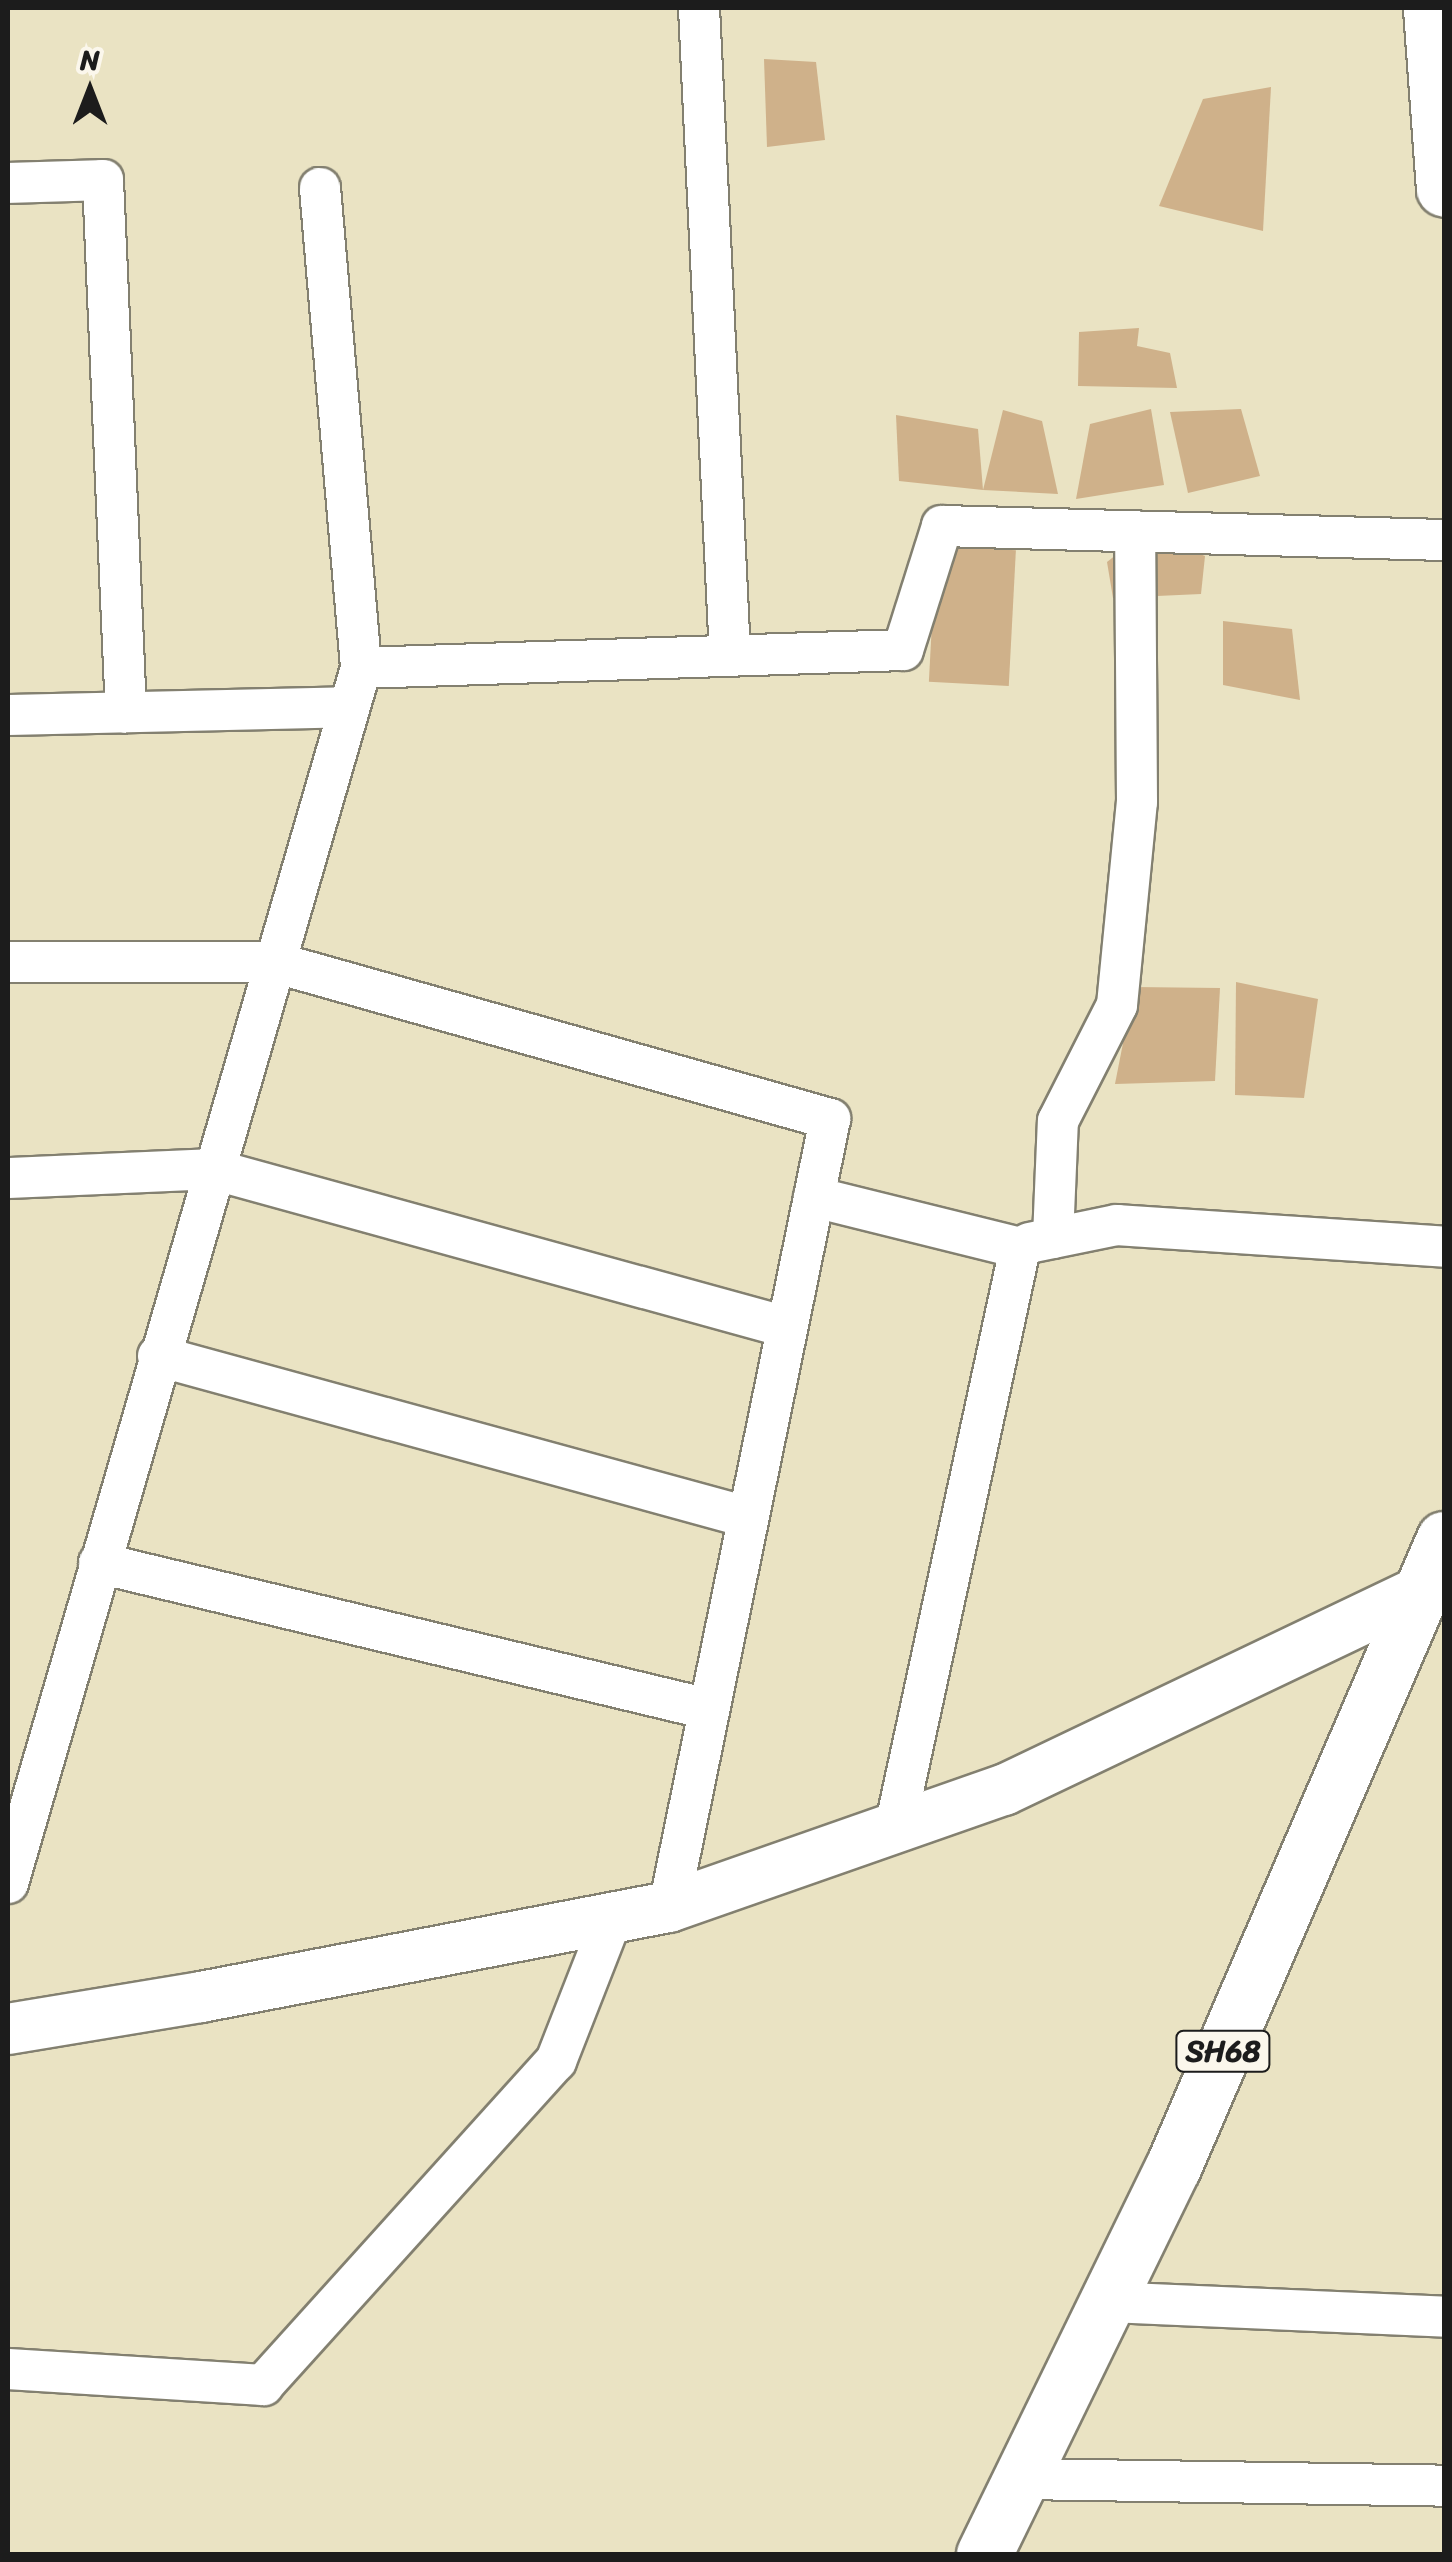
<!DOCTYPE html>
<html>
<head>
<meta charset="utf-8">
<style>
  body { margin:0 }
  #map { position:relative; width:1452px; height:2562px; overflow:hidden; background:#eae3c3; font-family:Sriracha,sans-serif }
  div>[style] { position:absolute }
  .building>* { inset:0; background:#cfb18a; transform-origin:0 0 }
  .roads { filter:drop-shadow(2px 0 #838070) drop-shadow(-2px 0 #838070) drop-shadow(0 2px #838070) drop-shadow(0 -2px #838070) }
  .minor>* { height:40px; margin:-20px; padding:0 20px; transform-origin:20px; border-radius:20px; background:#fff }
  .tertiary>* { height:50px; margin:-25px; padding:0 25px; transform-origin:25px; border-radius:25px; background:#fff }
  .primary>* { height:55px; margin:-27.5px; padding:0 27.5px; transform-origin:27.5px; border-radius:27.5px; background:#fff }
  span { translate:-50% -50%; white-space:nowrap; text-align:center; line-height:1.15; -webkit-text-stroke:8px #fbf7ec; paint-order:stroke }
  .shield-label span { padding:2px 8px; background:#fbf7ec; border:2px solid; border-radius:8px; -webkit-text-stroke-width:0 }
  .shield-label { font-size:30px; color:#1c1c1c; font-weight:700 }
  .frame { position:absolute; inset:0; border:10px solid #1c1c1c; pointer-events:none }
  .north { position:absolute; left:40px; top:40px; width:100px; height:100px; -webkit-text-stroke:8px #fbf7ec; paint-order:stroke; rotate:0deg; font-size:28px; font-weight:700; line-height:40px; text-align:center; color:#1c1c1c }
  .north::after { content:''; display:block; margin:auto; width:35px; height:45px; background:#1c1c1c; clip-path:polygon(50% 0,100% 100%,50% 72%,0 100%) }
</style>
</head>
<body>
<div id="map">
  <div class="building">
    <div style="clip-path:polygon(764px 59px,816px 62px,825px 140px,767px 147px)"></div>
    <div style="clip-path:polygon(1271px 87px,1263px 231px,1159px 206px,1203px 99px)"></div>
    <div style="clip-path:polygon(1139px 328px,1137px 346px,1170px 353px,1177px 388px,1078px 386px,1079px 332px)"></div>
    <div style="clip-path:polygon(1151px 409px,1164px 485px,1076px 499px,1090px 424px)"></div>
    <div style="clip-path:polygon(1241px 409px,1260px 476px,1188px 493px,1170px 412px)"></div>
    <div style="clip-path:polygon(1003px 410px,1042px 421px,1058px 494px,983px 490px)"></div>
    <div style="clip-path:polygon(896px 415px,978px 429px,983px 490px,899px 481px)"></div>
    <div style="clip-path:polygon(1145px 532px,1205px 556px,1201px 594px,1113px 598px,1107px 562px)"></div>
    <div style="left:936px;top:546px;width:80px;height:136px;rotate:3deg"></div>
    <div style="clip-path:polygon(1223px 621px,1292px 629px,1300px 700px,1223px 685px)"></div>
    <div style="clip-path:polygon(1236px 982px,1318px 999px,1304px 1098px,1235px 1095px)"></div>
    <div style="clip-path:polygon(1134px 987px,1220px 988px,1215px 1081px,1115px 1084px)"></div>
  </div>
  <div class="roads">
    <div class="minor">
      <div style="left:699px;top:8px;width:649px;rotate:87.26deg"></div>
      <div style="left:8px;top:183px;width:95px;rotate:-1.8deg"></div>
      <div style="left:103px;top:180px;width:533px;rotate:87.53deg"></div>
      <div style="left:320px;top:188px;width:482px;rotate:85.1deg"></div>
      <div style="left:8px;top:715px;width:341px;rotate:-1.3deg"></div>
      <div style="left:8px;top:962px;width:265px"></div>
      <div style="left:273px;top:962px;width:579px;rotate:15.74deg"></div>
      <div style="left:830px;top:1119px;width:804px;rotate:101.55deg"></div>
      <div style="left:8px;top:1178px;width:204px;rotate:-2.5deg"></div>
      <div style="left:212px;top:1169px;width:595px;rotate:15.39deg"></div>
      <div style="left:814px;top:1197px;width:212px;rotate:13.9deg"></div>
      <div style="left:1020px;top:1248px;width:593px;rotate:102.16deg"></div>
      <div style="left:1053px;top:1238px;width:117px;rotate:-87.6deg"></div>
      <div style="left:1058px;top:1121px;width:130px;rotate:-63deg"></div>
      <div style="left:1117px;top:1005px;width:204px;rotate:-84.4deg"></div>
      <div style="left:1137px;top:802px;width:271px;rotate:-90.4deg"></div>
      <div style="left:1029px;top:1243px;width:90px;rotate:-11.6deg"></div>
      <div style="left:1117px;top:1225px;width:328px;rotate:3.8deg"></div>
      <div style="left:158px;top:1356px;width:611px;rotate:15.29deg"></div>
      <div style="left:99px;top:1563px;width:626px;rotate:13.48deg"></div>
      <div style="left:8px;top:1883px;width:1265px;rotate:-73.8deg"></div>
      <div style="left:361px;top:668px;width:542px;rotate:-1.9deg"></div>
      <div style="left:903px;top:650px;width:130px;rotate:-72.5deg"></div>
      <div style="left:942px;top:526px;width:502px;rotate:1.6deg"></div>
      <div style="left:1107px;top:2302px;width:337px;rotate:2.5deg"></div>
      <div style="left:8px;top:2369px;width:256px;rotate:3.6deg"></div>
      <div style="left:263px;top:2385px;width:437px;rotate:-47.9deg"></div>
      <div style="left:556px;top:2061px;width:154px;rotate:-68.6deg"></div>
      <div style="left:1021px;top:2479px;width:423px;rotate:0.9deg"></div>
    </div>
    <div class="tertiary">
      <div style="left:8px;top:2029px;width:196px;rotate:-9.4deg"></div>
      <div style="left:201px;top:1997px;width:477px;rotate:-10.9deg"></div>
      <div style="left:669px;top:1907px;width:355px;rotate:-19.3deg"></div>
      <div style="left:1004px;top:1790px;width:463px;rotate:-25.5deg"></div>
      <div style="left:1422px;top:1591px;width:23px;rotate:-15deg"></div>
    </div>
    <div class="primary">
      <div style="left:1431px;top:8px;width:181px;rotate:85.9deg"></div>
      <div style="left:984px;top:2554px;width:431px;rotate:-64deg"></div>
      <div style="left:1173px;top:2167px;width:684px;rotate:-66.66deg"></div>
    </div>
  </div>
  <div class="shield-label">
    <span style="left:1223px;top:2051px">SH68</span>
  </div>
  <div class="frame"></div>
  <div class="north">N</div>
</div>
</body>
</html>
